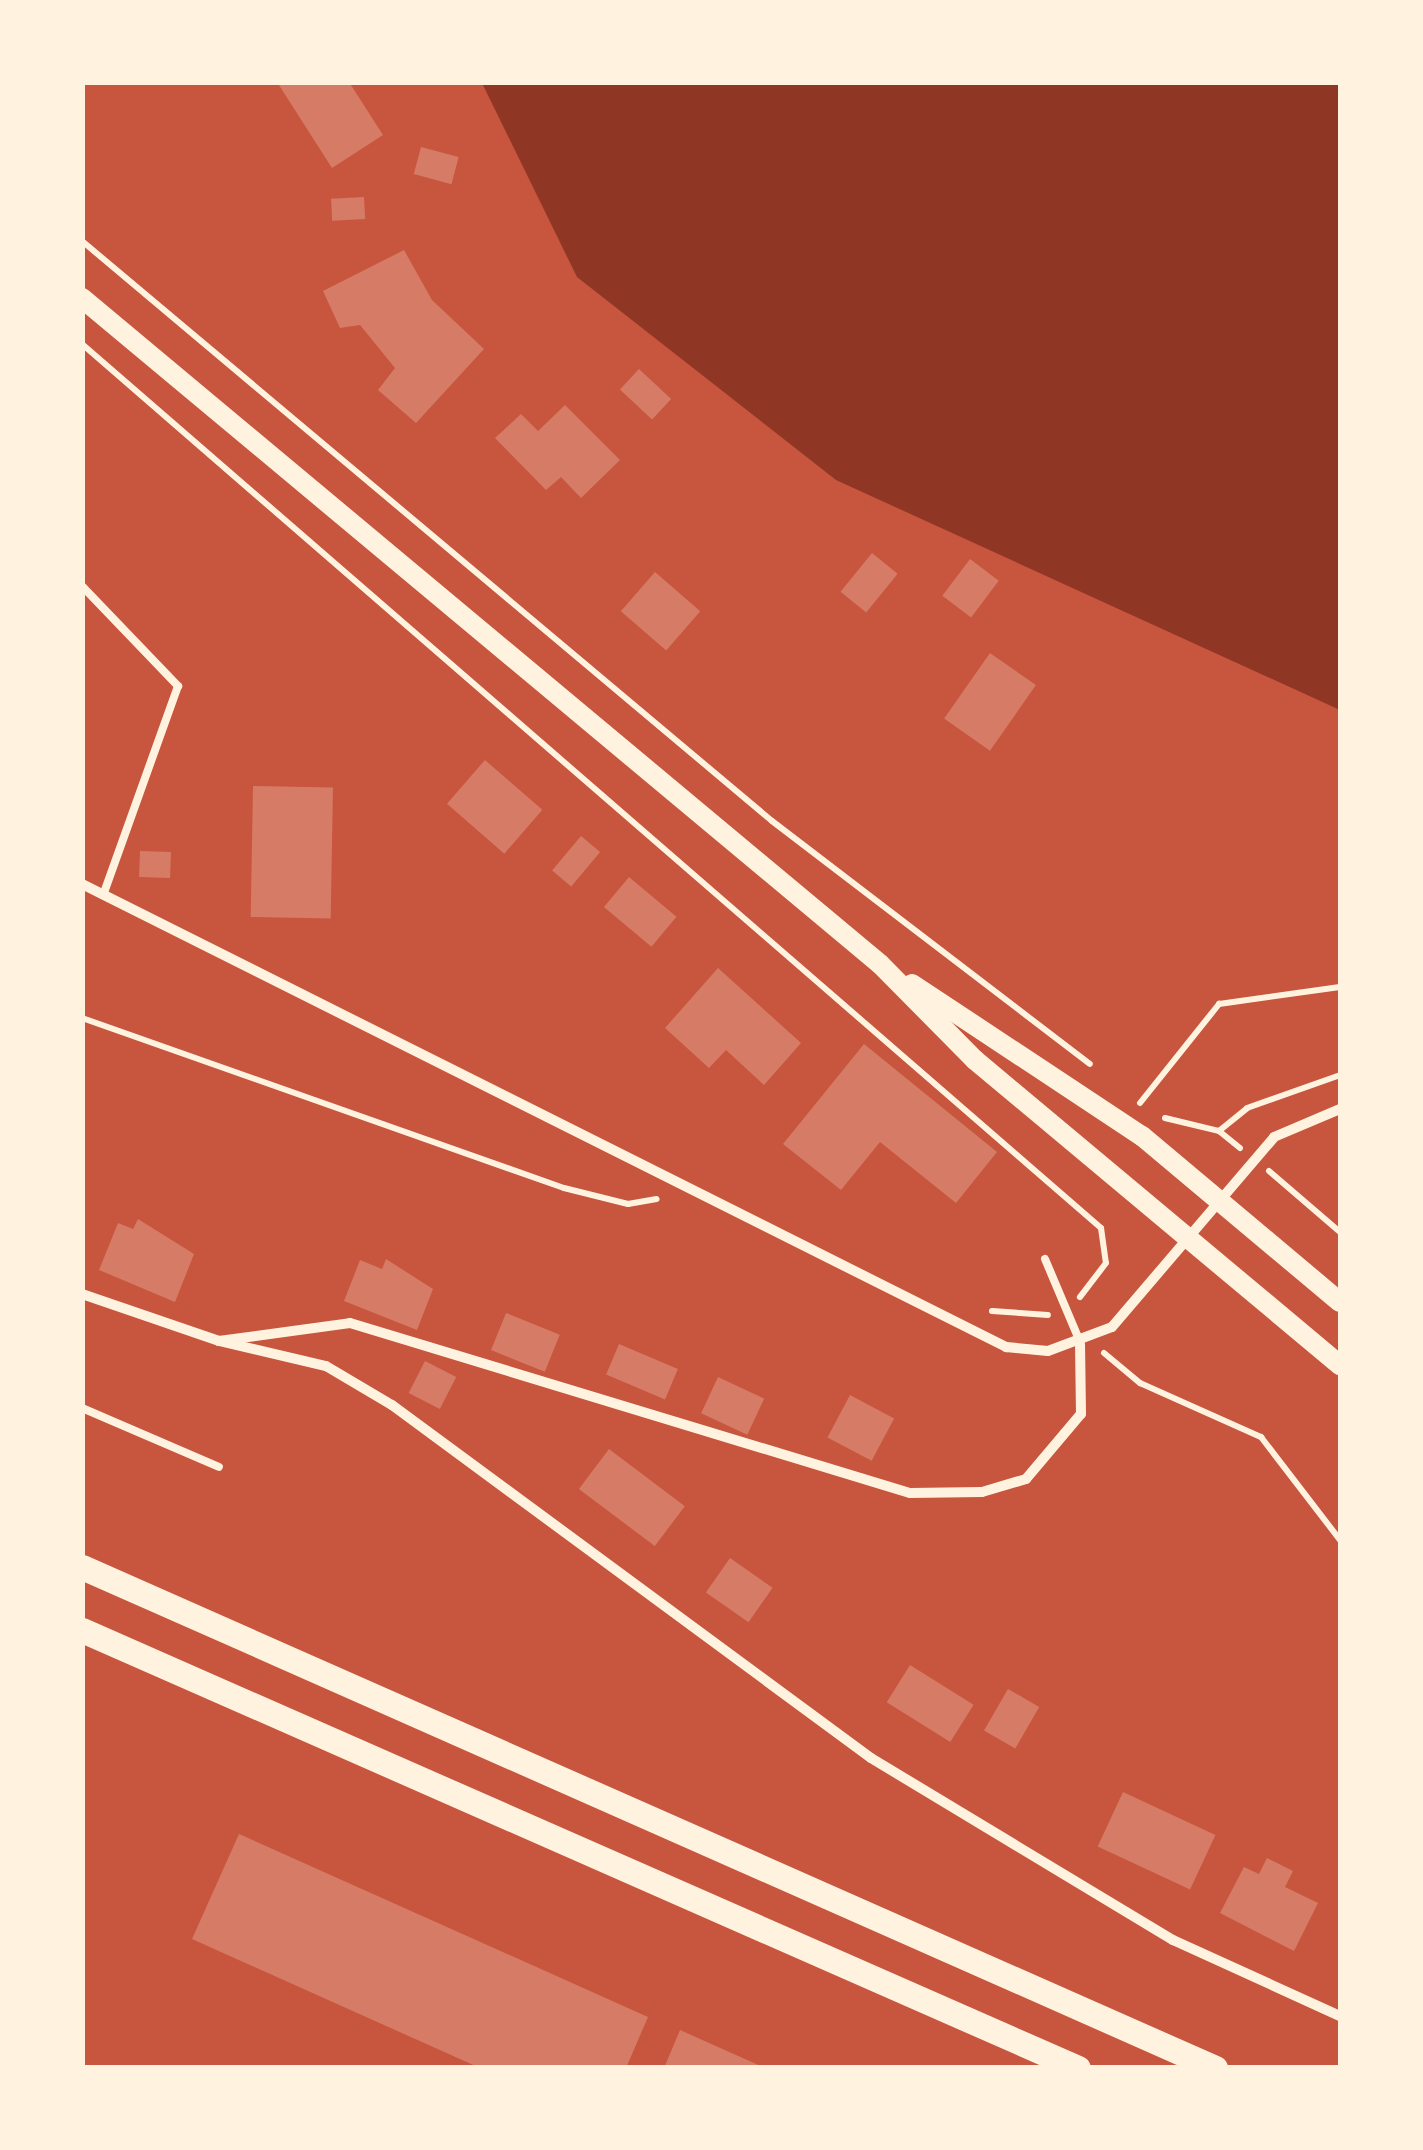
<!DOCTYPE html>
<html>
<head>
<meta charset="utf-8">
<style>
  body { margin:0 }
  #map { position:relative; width:1423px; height:2150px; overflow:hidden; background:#c8553d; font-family:Barlow,sans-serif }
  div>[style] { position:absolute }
  .water>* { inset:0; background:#8f3625 }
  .building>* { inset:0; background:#d67c66; transform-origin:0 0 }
  .path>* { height:6px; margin:-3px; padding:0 3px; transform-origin:3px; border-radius:3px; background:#fff3e0 }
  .service>* { height:8px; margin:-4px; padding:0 4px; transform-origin:4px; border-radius:4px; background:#fff3e0 }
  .minor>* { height:10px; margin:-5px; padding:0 5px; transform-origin:5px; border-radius:5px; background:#fff3e0 }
  .secondary>* { height:20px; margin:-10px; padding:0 10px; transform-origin:10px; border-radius:10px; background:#fff3e0 }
  .primary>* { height:25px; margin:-12.5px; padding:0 12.5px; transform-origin:12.5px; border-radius:12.5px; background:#fff3e0 }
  span { translate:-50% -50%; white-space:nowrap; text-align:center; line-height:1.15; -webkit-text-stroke:10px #fff3e0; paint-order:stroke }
  .frame { position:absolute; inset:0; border:85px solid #fff3e0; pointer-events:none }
</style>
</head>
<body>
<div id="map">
  <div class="water">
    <div style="clip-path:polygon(482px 83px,1340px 83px,1340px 710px,836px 480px,577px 277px)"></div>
  </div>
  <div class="building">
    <div style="clip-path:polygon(277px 82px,349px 82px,383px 135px,332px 168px)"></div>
    <div style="left:421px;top:147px;width:39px;height:28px;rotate:15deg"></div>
    <div style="left:364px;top:197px;width:22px;height:33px;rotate:87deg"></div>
    <div style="clip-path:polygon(404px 250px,432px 300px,484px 349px,416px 423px,378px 390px,395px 368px,360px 325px,340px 328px,323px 291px)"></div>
    <div style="left:639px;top:369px;width:44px;height:28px;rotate:43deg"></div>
    <div style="clip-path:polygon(565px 405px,620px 460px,581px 498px,561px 477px,546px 490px,495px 438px,521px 414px,538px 431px)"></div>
    <div style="left:872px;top:553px;width:33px;height:50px;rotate:39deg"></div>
    <div style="left:970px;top:559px;width:36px;height:46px;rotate:37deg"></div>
    <div style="left:655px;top:572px;width:60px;height:52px;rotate:41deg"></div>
    <div style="left:990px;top:653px;width:56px;height:80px;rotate:35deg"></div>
    <div style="left:485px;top:760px;width:76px;height:58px;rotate:41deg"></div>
    <div style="left:253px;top:786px;width:80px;height:131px;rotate:1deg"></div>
    <div style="left:581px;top:836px;width:25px;height:45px;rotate:40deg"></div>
    <div style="left:140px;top:851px;width:31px;height:26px;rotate:2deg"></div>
    <div style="left:629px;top:877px;width:62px;height:39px;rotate:40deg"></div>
    <div style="clip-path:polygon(718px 968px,801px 1043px,764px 1085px,726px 1050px,709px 1068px,665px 1028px)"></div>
    <div style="clip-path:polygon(864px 1044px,997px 1152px,956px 1203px,880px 1142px,841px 1190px,783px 1144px)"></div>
    <div style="clip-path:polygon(138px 1219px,194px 1254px,175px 1302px,99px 1270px,118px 1223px,133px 1229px)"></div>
    <div style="clip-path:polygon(386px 1259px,433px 1289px,417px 1330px,344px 1301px,360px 1260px,382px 1269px)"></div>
    <div style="left:506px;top:1313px;width:58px;height:40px;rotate:22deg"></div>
    <div style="left:619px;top:1344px;width:64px;height:33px;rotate:23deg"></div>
    <div style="left:425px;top:1361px;width:35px;height:36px;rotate:27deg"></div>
    <div style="left:718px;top:1377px;width:51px;height:40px;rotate:25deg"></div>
    <div style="left:850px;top:1395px;width:50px;height:48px;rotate:28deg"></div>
    <div style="left:609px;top:1449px;width:95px;height:50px;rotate:37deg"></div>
    <div style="left:730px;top:1558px;width:52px;height:42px;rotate:35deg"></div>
    <div style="left:910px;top:1665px;width:75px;height:44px;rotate:32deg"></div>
    <div style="left:1008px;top:1689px;width:36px;height:48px;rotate:30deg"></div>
    <div style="left:1123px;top:1792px;width:102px;height:60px;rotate:25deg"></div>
    <div style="clip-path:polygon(239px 1834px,648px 2017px,626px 2068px,480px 2068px,192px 1939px)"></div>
    <div style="clip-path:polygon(1267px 1858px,1293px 1871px,1285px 1887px,1318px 1903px,1294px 1951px,1220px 1913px,1244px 1867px,1259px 1874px)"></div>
    <div style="clip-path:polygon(680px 2030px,765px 2068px,664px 2068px)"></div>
  </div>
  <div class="path">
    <div style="left:82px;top:241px;width:901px;rotate:40.05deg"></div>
    <div style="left:772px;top:821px;width:400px;rotate:37.4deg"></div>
    <div style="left:82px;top:344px;width:1349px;rotate:40.94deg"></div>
    <div style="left:1101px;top:1228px;width:35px;rotate:82deg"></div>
    <div style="left:1106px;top:1263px;width:43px;rotate:127.4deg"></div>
    <div style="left:82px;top:1018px;width:511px;rotate:19.43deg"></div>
    <div style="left:564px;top:1188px;width:66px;rotate:14deg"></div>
    <div style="left:628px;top:1204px;width:29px;rotate:-10deg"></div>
    <div style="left:1140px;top:1103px;width:127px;rotate:-51.4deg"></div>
    <div style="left:1219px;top:1004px;width:122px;rotate:-8deg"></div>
    <div style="left:1165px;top:1118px;width:56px;rotate:13.5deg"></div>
    <div style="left:1219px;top:1131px;width:27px;rotate:39deg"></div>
    <div style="left:1219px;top:1131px;width:36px;rotate:-39deg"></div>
    <div style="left:1247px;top:1108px;width:99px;rotate:-19.5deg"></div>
    <div style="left:1269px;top:1171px;width:94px;rotate:40.7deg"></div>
    <div style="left:992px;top:1311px;width:56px;rotate:4.1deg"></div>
    <div style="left:1104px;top:1353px;width:47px;rotate:39.8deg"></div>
    <div style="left:1140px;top:1383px;width:133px;rotate:24.1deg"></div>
    <div style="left:1261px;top:1437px;width:130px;rotate:52.5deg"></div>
  </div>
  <div class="service">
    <div style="left:82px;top:586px;width:139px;rotate:46.2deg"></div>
    <div style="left:178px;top:686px;width:220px;rotate:109.7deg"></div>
    <div style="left:1045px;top:1259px;width:90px;rotate:67.1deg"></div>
    <div style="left:82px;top:1408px;width:149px;rotate:23.3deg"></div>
  </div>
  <div class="minor">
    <div style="left:82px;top:884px;width:1034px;rotate:26.61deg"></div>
    <div style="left:1006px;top:1347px;width:42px;rotate:5.4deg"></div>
    <div style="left:1048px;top:1351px;width:68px;rotate:-20.6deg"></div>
    <div style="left:1112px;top:1327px;width:250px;rotate:-49.5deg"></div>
    <div style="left:1274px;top:1137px;width:72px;rotate:-23deg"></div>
    <div style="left:82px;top:1294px;width:145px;rotate:18.9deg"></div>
    <div style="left:219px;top:1341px;width:132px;rotate:-7.8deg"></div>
    <div style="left:350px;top:1323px;width:585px;rotate:16.89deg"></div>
    <div style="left:910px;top:1493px;width:72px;rotate:-0.8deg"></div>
    <div style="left:982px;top:1492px;width:46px;rotate:-16.5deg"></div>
    <div style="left:1026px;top:1479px;width:85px;rotate:-49.8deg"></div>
    <div style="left:1081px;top:1414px;width:70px;rotate:-90.8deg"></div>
    <div style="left:219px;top:1341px;width:110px;rotate:13.2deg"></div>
    <div style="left:326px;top:1366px;width:77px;rotate:30.6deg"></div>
    <div style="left:392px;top:1405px;width:595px;rotate:36.39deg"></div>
    <div style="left:871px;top:1758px;width:353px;rotate:31.1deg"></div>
    <div style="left:1173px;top:1940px;width:183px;rotate:24.5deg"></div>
  </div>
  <div class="secondary">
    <div style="left:82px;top:298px;width:1039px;rotate:39.85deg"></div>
    <div style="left:880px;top:964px;width:135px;rotate:45.3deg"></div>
    <div style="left:975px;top:1060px;width:476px;rotate:39.9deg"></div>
    <div style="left:912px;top:984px;width:276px;rotate:33.5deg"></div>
    <div style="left:1142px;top:1136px;width:258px;rotate:40deg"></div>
  </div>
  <div class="primary">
    <div style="left:82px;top:1567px;width:1239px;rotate:23.85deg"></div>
    <div style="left:82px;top:1630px;width:1088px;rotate:23.74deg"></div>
  </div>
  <div class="frame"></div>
</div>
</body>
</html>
